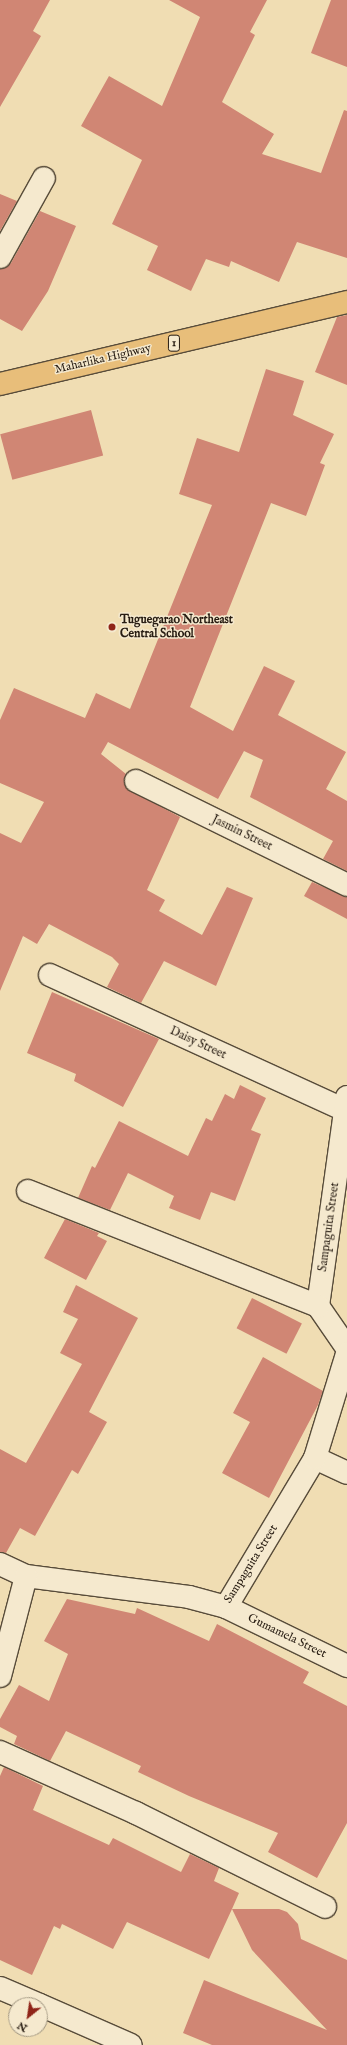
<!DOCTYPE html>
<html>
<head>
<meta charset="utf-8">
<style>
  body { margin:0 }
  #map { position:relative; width:347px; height:2045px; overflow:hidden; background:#f0ddb3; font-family:"IM FELL English",serif }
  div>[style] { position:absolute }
  .building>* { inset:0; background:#d08674; transform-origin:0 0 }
  .roads { filter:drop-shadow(1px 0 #584c3a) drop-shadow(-1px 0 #584c3a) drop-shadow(0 1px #584c3a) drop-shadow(0 -1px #584c3a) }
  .minor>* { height:22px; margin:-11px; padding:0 11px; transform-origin:11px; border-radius:11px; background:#f5e9ce }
  .primary>* { height:22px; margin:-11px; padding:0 11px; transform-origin:11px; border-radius:11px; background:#e8be7a }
  .dots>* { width:11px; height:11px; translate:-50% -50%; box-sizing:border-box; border:2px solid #f5e9ce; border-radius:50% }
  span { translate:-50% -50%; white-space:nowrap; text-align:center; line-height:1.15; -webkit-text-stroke:3px #f5e9ce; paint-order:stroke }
  .shield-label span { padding:1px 3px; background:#f5e9ce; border:1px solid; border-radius:3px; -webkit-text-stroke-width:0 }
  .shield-label { font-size:11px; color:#261b11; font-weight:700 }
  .street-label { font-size:12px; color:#261b11 }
  .poi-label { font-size:12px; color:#261b11; font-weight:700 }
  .left { translate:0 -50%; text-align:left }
  .north { position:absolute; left:8px; top:1997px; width:40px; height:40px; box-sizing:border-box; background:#f5e9ce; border:1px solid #a29782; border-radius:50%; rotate:210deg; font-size:11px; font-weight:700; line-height:16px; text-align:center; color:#261b11 }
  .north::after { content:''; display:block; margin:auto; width:14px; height:18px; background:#8f2418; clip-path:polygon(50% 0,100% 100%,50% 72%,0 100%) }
</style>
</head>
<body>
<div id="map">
  <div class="building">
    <div style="clip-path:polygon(0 0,50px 0,33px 31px,41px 36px,0 107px)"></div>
    <div style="clip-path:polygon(169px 0,267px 0,250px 32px,255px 35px,222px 102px,274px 134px,262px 154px,321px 173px,344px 110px,347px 111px,347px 258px,297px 242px,279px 282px,231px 261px,229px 267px,206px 259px,191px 291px,147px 270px,158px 246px,112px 224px,142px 160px,81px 126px,109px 76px,162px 106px,200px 17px)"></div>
    <div style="clip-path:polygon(331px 0,347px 0,347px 67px,311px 53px)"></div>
    <div style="clip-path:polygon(0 194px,17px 201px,0 231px)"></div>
    <div style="clip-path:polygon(40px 211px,76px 226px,48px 291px,22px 331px,0 319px,0 269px,11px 263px)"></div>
    <div style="clip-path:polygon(347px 315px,347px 385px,315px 372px,337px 317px)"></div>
    <div style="clip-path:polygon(266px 369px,304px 381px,293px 415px,334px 434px,320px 463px,325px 465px,306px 516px,271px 503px,190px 707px,233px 731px,264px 666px,295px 681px,278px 715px,346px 752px,326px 789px,347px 801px,347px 871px,323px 859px,333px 841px,250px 797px,263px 760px,244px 751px,218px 799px,108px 742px,101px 754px,126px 774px,126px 788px,180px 817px,147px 890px,165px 900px,159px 911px,202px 935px,227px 887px,253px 898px,216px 986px,164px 961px,141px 1003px,107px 987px,119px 964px,112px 957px,49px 924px,37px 944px,23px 936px,0 991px,0 833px,21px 843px,44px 802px,0 783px,0 720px,14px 688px,85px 718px,96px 693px,130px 709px,212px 505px,179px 494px,197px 438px,239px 452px)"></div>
    <div style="left:91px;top:410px;width:47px;height:94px;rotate:75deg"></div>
    <div style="clip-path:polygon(312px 882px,347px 897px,347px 919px,304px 896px)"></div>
    <div style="clip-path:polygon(52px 992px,159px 1039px,123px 1107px,74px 1081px,76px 1074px,27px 1053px)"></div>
    <div style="clip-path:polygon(240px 1085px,266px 1098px,251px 1130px,261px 1134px,235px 1201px,211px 1192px,200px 1220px,169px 1208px,174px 1196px,128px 1173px,110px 1210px,78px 1198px,92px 1166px,95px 1168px,119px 1121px,188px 1156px,206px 1118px,212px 1121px,225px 1094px,234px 1099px)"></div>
    <div style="clip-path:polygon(65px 1219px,99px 1233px,97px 1236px,107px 1241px,86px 1280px,44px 1258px)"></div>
    <div style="clip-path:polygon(76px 1285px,138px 1318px,89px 1412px,107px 1422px,78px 1474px,72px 1470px,35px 1536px,20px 1528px,6px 1553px,0 1552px,0 1449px,26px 1463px,82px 1364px,60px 1353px,78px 1319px,63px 1312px)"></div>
    <div style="left:252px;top:1298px;width:56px;height:34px;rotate:27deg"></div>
    <div style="clip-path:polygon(263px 1357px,323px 1391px,318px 1405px,269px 1498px,222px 1473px,250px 1422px,233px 1413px)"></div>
    <div style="clip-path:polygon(67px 1599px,135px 1614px,137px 1608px,209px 1641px,217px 1624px,309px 1672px,303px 1683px,347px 1706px,347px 1823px,317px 1878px,268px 1852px,278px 1833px,189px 1796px,138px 1772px,141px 1766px,66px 1731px,50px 1761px,14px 1744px,17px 1736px,0 1727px,0 1719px,19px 1685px,49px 1701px,68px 1654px,44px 1641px)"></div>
    <div style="clip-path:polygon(4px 1767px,43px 1786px,33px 1810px,109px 1845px,113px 1838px,181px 1872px,190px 1854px,219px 1868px,214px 1881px,239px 1893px,232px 1909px,279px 1909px,287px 1912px,298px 1924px,301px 1939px,347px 1960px,347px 2045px,212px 2045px,183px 2033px,204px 1980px,327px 2030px,252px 1950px,232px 1909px,209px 1959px,127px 1922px,113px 1949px,62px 1924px,60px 1929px,54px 1926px,32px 1975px,0 1960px,0 1776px)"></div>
  </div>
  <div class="roads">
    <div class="minor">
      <div style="left:0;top:257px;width:90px;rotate:-60.9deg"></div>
      <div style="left:136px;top:781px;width:235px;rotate:26.2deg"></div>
      <div style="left:50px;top:975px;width:327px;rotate:24.6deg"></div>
      <div style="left:347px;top:1097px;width:211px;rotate:97.9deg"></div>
      <div style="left:318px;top:1306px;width:51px;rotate:55.4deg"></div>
      <div style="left:28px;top:1191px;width:312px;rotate:21.6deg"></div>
      <div style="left:315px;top:1458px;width:35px;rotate:25deg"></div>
      <div style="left:0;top:1564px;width:29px;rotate:25deg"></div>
      <div style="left:26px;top:1576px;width:164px;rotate:7.3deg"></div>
      <div style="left:189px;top:1597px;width:38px;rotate:15deg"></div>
      <div style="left:226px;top:1607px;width:174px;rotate:-59.1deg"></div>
      <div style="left:315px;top:1458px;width:109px;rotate:-72.9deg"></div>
      <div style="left:226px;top:1607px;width:135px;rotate:26deg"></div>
      <div style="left:0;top:1676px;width:103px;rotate:-75.4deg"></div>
      <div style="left:0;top:1752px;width:149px;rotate:24.2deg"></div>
      <div style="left:136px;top:1813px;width:211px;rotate:26.4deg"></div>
      <div style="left:0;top:1988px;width:43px;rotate:23deg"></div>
      <div style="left:40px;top:2005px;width:99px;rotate:23.7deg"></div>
    </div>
    <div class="primary">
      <div style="left:0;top:384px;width:357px;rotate:-13.3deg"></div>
    </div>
  </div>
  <div class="dots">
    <div style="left:112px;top:627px;background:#8f2418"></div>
  </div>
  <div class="shield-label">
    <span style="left:174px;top:343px">1</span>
  </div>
  <div class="street-label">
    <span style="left:103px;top:359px;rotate:-13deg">Maharlika Highway</span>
    <span style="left:242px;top:833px;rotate:26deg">Jasmin Street</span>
    <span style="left:198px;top:1043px;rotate:25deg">Daisy Street</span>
    <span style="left:329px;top:1227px;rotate:-82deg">Sampaguita Street</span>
    <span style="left:251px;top:1564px;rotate:-58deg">Sampaguita Street</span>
    <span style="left:287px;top:1636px;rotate:26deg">Gumamela Street</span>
  </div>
  <div class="poi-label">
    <span class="left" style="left:120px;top:627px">Tuguegarao Northeast<br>Central School</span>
  </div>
  <div class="north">N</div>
</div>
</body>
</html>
